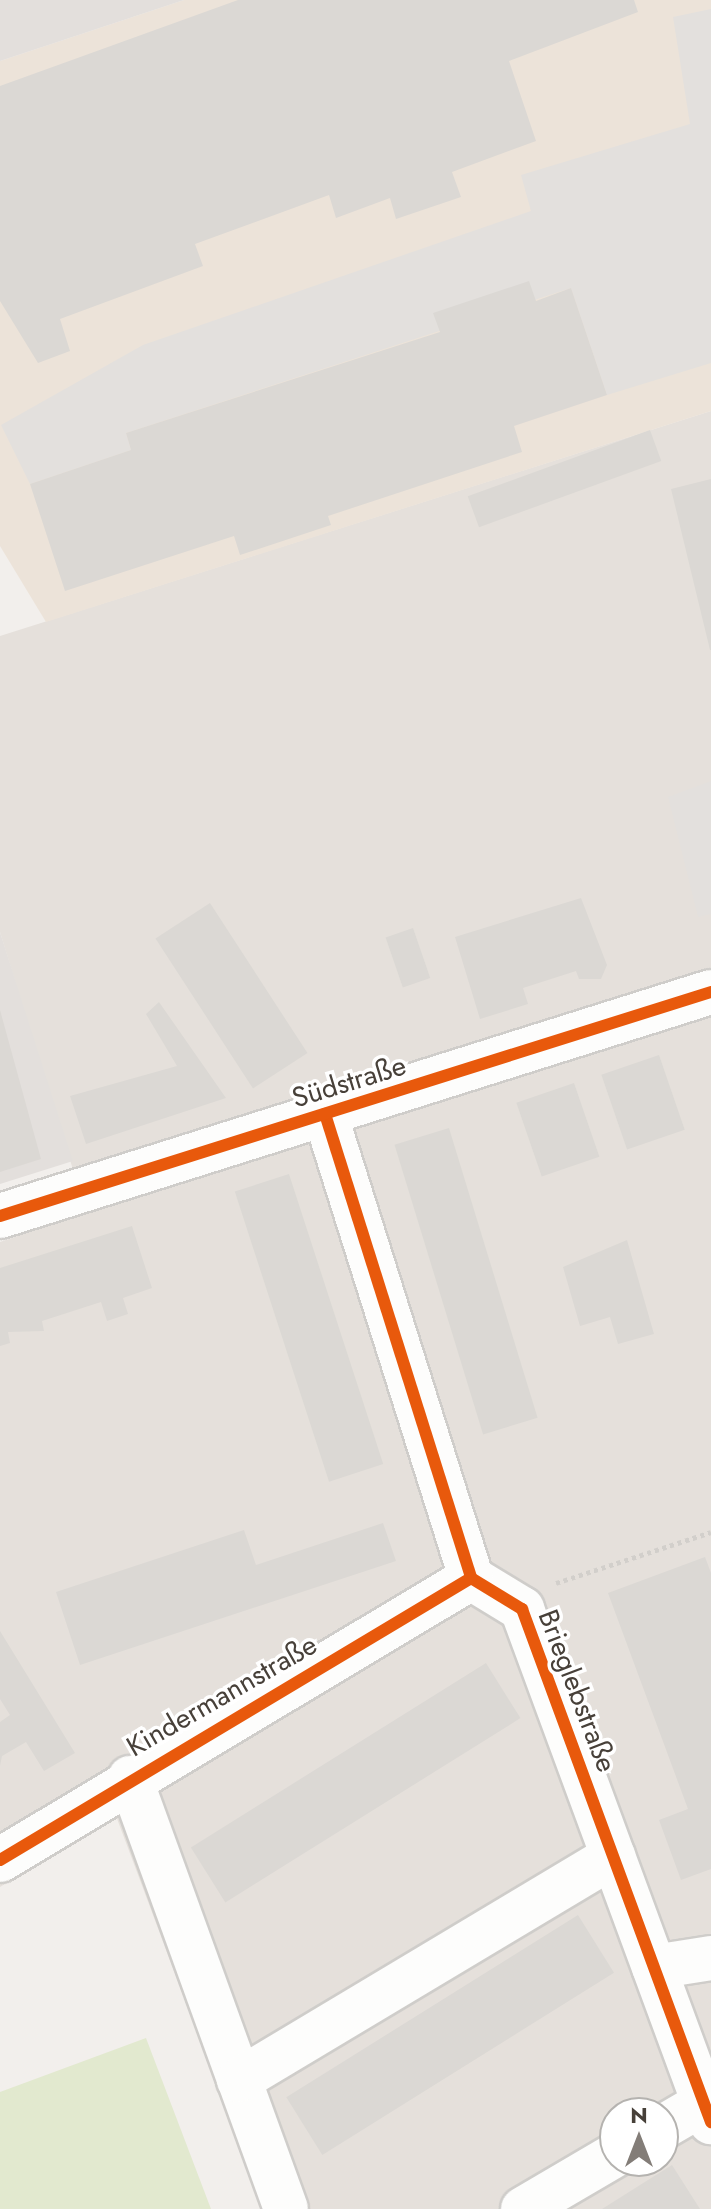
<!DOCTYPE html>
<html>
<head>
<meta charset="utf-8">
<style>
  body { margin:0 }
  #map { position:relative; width:711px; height:2209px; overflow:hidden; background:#f2efec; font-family:Jost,sans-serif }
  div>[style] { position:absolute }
  .residential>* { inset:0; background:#e5e0db }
  .commercial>* { inset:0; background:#ece3d9 }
  .industrial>* { inset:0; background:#e3dfdc }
  .green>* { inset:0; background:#e2e9cf }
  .parking>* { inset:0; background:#e3e0dd }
  .building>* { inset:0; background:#dbd8d4; transform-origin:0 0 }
  .path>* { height:5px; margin-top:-2.5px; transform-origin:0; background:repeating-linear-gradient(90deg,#d2cfcb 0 4px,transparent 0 8px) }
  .roads { filter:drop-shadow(2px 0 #cfcdca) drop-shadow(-2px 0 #cfcdca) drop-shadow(0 2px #cfcdca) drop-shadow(0 -2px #cfcdca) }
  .street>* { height:44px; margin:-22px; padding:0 22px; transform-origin:22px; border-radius:22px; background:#fdfdfc }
  .cycleway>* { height:12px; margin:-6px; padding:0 6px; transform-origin:6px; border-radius:6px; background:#e8590c }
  span { translate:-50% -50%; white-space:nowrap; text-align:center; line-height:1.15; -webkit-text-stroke:7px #fff; paint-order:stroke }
  .street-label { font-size:28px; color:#474039 }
  .north { position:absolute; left:599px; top:2097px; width:80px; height:80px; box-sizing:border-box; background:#fff; border:2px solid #b5b3b0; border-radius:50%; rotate:0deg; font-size:22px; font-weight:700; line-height:32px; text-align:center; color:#474039 }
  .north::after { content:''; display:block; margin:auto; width:28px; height:36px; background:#837d78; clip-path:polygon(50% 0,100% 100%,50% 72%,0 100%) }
</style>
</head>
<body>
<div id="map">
  <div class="residential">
    <div style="clip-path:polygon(evenodd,711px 411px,711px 2209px,263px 2209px,116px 1816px,0 1887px,0 1242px,86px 1212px,0 932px,0 636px,711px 411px,615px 2113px,663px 2113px,663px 2161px,615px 2161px,615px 2113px)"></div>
  </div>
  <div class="commercial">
    <div style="clip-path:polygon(184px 0,711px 0,711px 411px,46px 622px,0 546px,0 61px)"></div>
  </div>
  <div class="industrial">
    <div style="clip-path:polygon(0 0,184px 0,0 61px)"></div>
    <div style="clip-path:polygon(0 932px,73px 1161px,0 1184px)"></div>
  </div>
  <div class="green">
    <div style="clip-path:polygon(146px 2038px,211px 2209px,0 2209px,0 2092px)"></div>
  </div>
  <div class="parking">
    <div style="clip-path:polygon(711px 9px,711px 363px,607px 395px,571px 288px,126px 433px,131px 450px,30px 484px,1px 425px,143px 345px,531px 211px,521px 175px,690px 124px,673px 17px)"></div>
    <div style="clip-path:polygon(711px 781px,711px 914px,698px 917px,668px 797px)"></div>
  </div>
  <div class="building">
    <div style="clip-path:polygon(238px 0,634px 0,638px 12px,509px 61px,536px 141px,452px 172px,461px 197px,396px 219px,390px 198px,336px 218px,329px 195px,195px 244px,203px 266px,60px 319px,70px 351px,38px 363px,0 301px,0 86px)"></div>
    <div style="clip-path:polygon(529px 281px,536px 301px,571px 288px,607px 395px,514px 426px,522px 452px,328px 516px,331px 525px,240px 555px,234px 536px,65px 591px,30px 484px,131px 450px,126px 433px,440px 332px,433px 313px)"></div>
    <div style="left:650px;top:430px;width:33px;height:194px;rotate:70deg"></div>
    <div style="clip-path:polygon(711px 479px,711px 650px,710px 650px,671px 489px)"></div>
    <div style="clip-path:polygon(581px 898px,607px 965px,601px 979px,579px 979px,576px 971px,523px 988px,528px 1004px,480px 1019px,455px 937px)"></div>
    <div style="left:210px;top:903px;width:179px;height:65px;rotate:57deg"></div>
    <div style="left:413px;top:928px;width:53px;height:29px;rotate:71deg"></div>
    <div style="clip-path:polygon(159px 1002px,226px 1098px,86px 1144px,70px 1096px,177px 1066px,146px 1014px)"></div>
    <div style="clip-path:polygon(0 1010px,41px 1159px,0 1172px)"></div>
    <div style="left:659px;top:1055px;width:79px;height:61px;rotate:71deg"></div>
    <div style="left:574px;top:1083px;width:78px;height:61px;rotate:71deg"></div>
    <div style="left:449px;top:1128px;width:303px;height:57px;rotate:73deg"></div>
    <div style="left:289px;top:1174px;width:305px;height:57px;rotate:72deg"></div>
    <div style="clip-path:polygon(132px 1226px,152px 1288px,123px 1298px,128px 1314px,107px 1321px,101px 1302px,42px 1321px,44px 1331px,8px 1332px,10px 1343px,0 1346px,0 1268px)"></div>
    <div style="clip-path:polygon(627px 1240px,654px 1334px,618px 1344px,610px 1317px,580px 1326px,563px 1267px)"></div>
    <div style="clip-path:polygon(383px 1523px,396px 1561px,80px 1665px,56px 1592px,244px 1530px,256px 1565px)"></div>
    <div style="clip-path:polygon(705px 1557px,711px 1573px,711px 1869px,681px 1880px,659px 1820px,688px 1809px,608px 1593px)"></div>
    <div style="clip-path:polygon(0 1631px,75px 1753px,44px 1771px,26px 1742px,2px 1756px,0 1766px,0 1722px,10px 1715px,0 1699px)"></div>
    <div style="left:486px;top:1663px;width:65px;height:348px;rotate:58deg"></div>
    <div style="left:578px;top:1915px;width:68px;height:344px;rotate:58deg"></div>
    <div style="clip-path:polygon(672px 2165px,700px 2209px,602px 2209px,648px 2180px)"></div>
  </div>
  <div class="path">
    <div style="left:556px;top:1583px;width:163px;rotate:-18.2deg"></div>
  </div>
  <div class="roads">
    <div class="street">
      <div style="left:325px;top:1114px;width:486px;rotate:72.5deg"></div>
      <div style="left:471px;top:1578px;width:60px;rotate:31.3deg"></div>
      <div style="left:522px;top:1609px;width:547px;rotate:69.78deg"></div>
      <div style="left:0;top:1216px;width:745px;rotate:-17.49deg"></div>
      <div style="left:130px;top:1778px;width:458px;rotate:70.1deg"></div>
      <div style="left:0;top:1860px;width:549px;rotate:-30.91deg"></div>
      <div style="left:654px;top:1967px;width:58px;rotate:-9deg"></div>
      <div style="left:239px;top:2080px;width:436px;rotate:-30.9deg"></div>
      <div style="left:663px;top:2127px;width:48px;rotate:-30.3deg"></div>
      <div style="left:523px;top:2209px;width:107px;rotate:-30.4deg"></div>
    </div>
  </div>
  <div class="cycleway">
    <div style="left:325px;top:1114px;width:486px;rotate:72.5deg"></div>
    <div style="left:471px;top:1578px;width:60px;rotate:31.3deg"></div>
    <div style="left:522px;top:1609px;width:547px;rotate:69.78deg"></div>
    <div style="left:0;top:1216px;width:745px;rotate:-17.49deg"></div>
    <div style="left:0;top:1860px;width:549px;rotate:-30.91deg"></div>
  </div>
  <div class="street-label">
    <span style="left:349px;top:1082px;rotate:-17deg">Südstraße</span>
    <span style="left:577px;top:1691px;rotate:69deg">Brieglebstraße</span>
    <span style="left:222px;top:1696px;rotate:-30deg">Kindermannstraße</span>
  </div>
  <div class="north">N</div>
</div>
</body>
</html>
